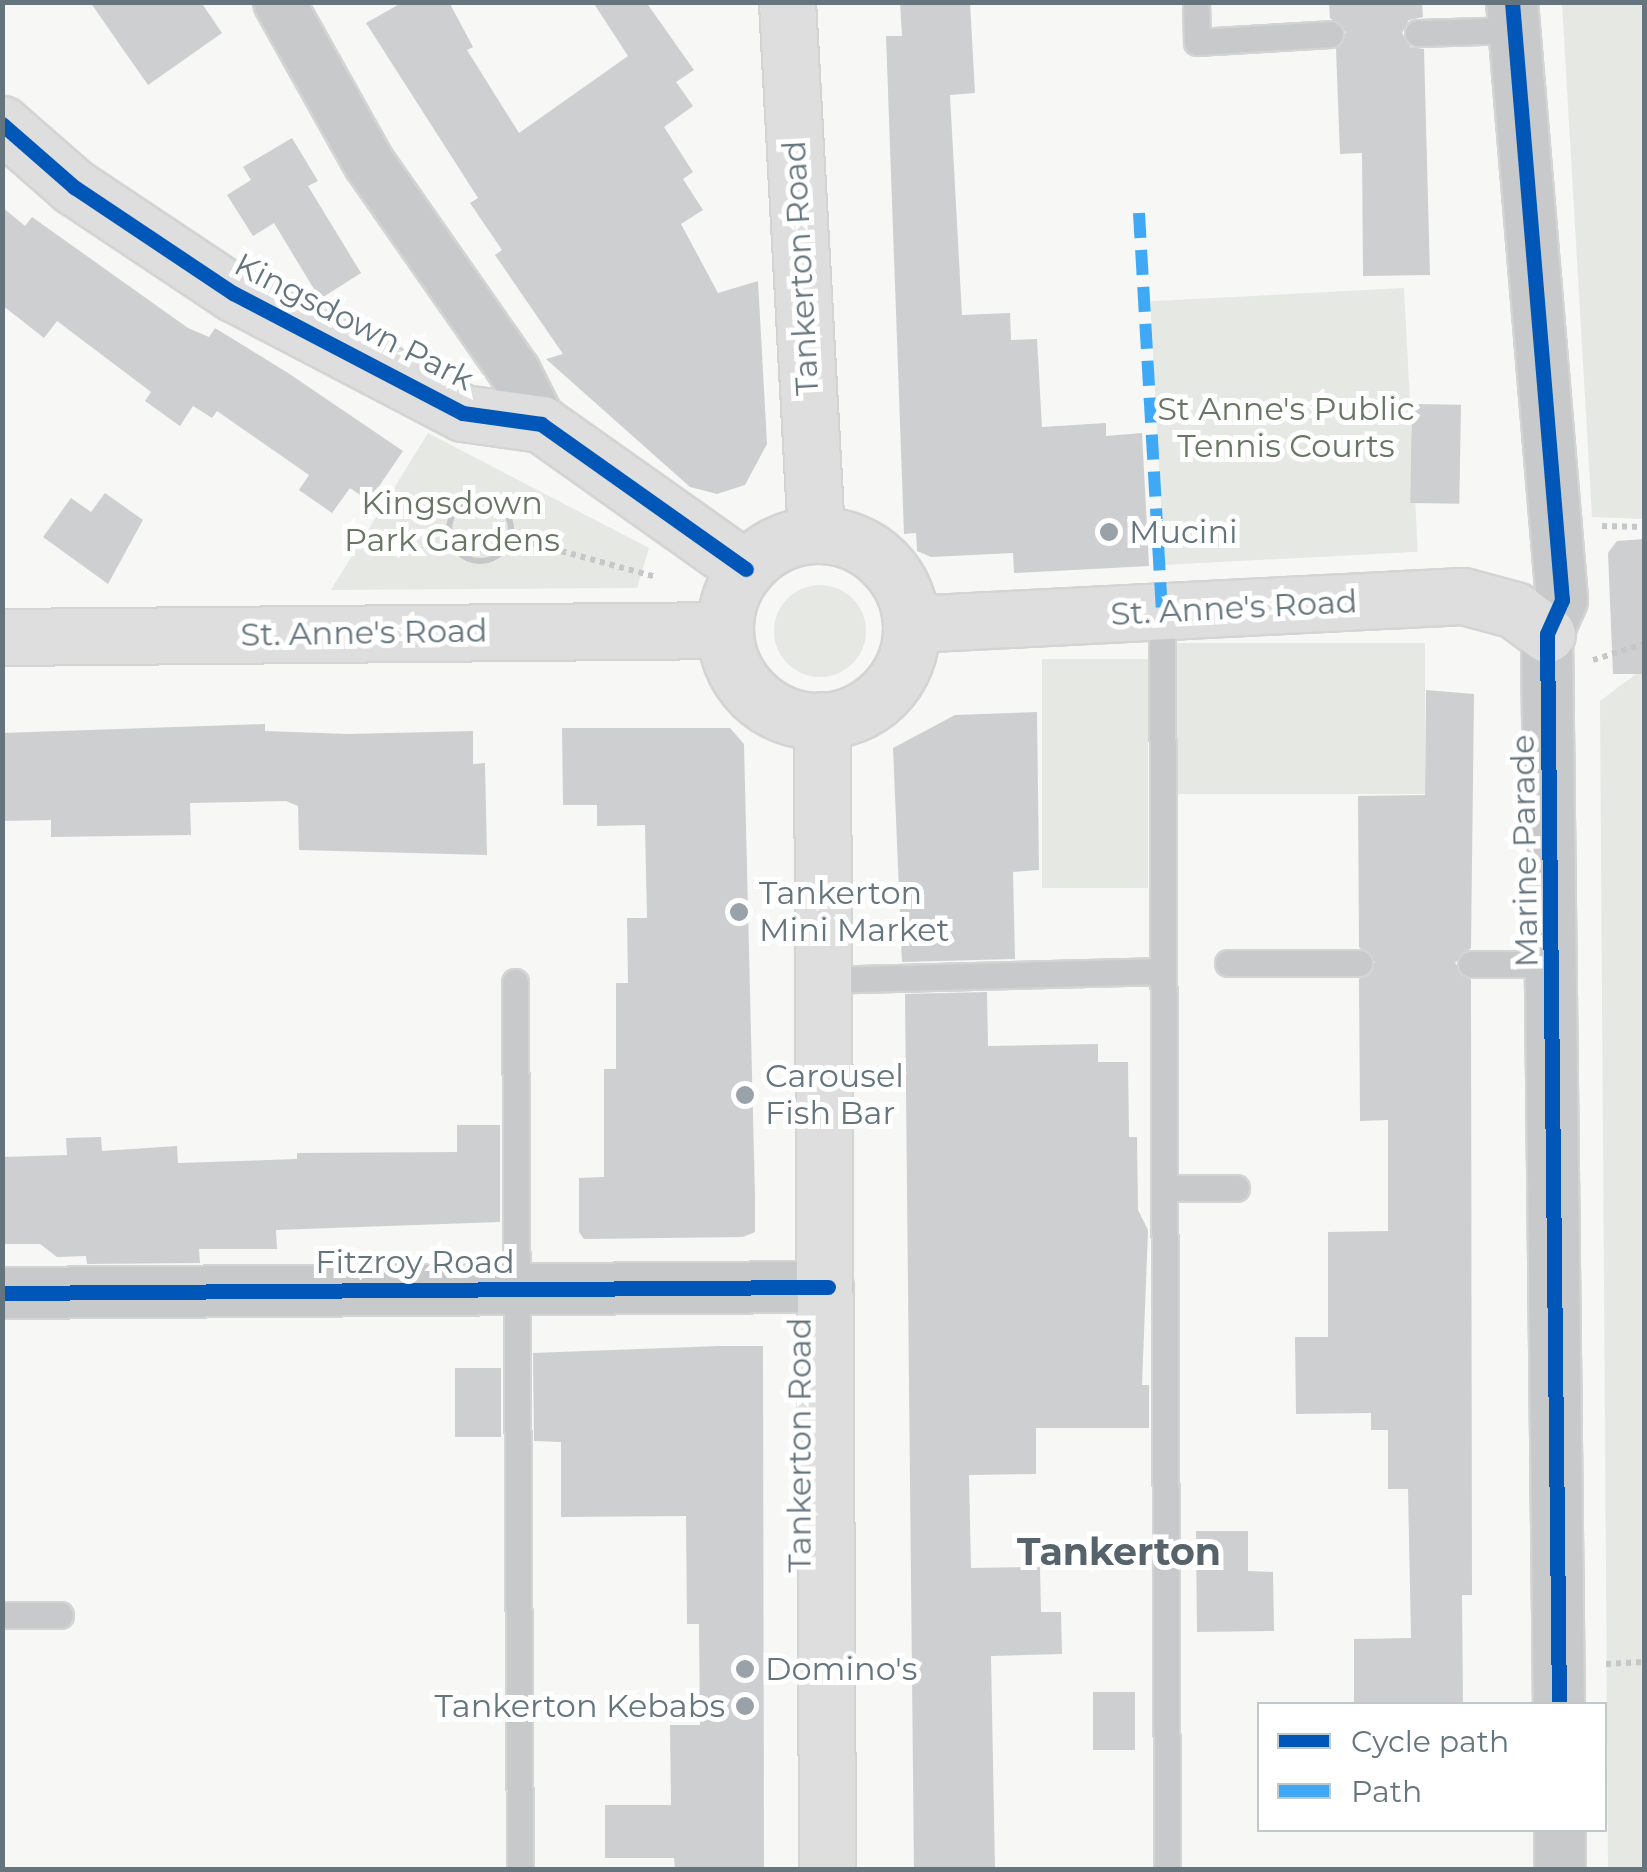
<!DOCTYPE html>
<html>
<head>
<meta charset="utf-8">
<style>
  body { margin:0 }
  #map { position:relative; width:1647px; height:1872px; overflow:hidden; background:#f7f7f6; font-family:Montserrat,sans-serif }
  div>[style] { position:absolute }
  .green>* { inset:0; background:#e6e8e4; transform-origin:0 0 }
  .round { border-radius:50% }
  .building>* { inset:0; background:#cdcfd0; transform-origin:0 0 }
  .path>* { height:6px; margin-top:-3px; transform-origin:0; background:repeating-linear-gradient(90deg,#c6c7c8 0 5px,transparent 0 10px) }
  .path>.ring { margin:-3px; padding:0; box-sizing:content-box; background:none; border:6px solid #c6c7c8; border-radius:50% }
  .roads { filter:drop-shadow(2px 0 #d3d4d4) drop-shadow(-2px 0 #d3d4d4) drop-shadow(0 2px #d3d4d4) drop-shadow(0 -2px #d3d4d4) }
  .lane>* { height:25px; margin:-12.5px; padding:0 12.5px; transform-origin:12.5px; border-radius:12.5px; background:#c8c9ca }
  .street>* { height:50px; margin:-25px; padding:0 25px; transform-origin:25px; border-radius:25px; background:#c8c9ca }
  .secondary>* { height:55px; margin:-27.5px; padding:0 27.5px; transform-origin:27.5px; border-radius:27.5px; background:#dedede }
  .secondary>.ring { margin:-27.5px; padding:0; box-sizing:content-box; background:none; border:55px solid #dedede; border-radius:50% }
  .quiet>* { height:12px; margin-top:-6px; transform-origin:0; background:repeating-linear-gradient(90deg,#3fa9f5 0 25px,transparent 0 37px) }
  .cycleway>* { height:15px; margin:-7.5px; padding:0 7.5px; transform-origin:7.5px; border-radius:7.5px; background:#0057b8 }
  .dots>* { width:28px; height:28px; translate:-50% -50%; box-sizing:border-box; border:5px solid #fff; border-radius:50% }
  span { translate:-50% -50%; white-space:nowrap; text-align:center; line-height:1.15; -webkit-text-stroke:10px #fff; paint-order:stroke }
  .street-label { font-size:32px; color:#65757e }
  .park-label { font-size:32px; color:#687764 }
  .poi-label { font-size:32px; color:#65757e }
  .left { translate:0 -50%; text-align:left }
  .right { translate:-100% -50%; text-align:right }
  .quarter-label { font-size:38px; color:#56636a; font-weight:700 }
  .frame { position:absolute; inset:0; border:5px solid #65757e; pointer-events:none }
  .legend { position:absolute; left:1257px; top:1702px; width:350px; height:130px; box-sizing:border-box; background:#fff; border:2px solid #c1c8cb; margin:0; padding:12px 18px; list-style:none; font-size:30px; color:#65757e }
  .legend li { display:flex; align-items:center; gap:20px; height:50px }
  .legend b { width:50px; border:2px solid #c1c8cb }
</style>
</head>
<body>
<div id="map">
  <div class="green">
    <div style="clip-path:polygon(1562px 3px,1644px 3px,1644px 519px,1592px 517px)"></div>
    <div style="left:1404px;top:288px;width:264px;height:254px;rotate:87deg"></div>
    <div style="clip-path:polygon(428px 433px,649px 548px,637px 588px,331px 590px)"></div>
    <div class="round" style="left:774px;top:585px;width:92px;height:92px"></div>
    <div style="left:1425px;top:643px;width:151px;height:251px;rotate:90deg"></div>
    <div style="left:1148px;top:659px;width:229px;height:106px;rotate:90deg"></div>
    <div style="clip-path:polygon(1644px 668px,1644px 1870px,1608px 1869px,1600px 701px)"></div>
  </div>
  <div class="building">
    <div style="clip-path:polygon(90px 2px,201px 2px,222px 33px,148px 85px)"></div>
    <div style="clip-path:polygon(403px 2px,449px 2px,473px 47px,467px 50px,519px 133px,628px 56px,593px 2px,646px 2px,694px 70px,676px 82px,693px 106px,664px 127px,693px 172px,683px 179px,703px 210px,681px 224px,718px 293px,758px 281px,767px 444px,745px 485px,717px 494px,690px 487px,546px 359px,563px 354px,495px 255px,502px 250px,470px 203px,478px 198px,366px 23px)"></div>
    <div style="clip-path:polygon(900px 2px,970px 2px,975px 93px,950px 95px,962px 315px,1010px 313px,1011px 340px,1037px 339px,1042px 427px,1106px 423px,1106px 436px,1142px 433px,1149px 566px,1014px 573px,1013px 553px,931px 557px,917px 551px,916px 533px,904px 534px,886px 36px,902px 36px)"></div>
    <div style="clip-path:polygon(1329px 2px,1422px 2px,1423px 17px,1409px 20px,1402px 33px,1410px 47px,1424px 49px,1430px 275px,1363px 276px,1362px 153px,1340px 154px,1336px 49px,1346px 32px,1330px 18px)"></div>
    <div style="clip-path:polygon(292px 138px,318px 181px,308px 186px,361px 273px,320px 299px,274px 223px,253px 236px,227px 195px,251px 180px,243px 167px)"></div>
    <div style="clip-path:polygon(2px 207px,25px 226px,32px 217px,188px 328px,209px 337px,215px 328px,288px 373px,403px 451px,369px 501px,350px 488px,332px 513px,299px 490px,309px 475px,217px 411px,212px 418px,193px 406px,180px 426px,145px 401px,151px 392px,57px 321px,44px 338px,2px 305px)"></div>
    <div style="left:1412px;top:404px;width:49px;height:99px;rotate:1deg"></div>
    <div style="clip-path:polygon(105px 493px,143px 520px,108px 584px,43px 537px,71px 498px,91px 512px)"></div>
    <div style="clip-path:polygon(1644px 539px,1644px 674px,1613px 674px,1608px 553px,1617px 541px)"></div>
    <div style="clip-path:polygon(1426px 690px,1474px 694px,1471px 948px,1455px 963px,1471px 980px,1472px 1595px,1462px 1595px,1463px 1704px,1354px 1704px,1354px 1639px,1411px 1638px,1408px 1489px,1388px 1489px,1388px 1430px,1371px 1430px,1371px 1413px,1296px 1414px,1295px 1337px,1328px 1337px,1328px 1232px,1388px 1231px,1388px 1120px,1360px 1121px,1359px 979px,1375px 962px,1359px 947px,1358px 796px,1425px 795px)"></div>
    <div style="clip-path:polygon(1037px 712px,1039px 870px,1013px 872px,1015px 959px,902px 962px,893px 748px,955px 715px)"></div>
    <div style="clip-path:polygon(265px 724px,265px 731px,348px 734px,473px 731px,473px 764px,485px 763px,487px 855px,299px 850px,298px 806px,286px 801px,190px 803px,191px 835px,51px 837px,51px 820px,2px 821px,2px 733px)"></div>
    <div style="clip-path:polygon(562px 728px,730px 728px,744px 744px,755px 1198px,755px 1232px,743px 1237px,584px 1239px,579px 1232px,579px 1178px,604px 1177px,604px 1069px,616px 1069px,616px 983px,628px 983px,627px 918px,647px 918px,645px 825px,597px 826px,597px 805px,563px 805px)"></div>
    <div style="clip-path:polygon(987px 992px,988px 1046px,1098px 1044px,1098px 1062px,1128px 1062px,1129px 1137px,1137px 1137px,1138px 1210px,1148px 1230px,1142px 1385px,1149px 1385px,1149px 1428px,1036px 1428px,1036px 1474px,969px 1475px,971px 1568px,1040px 1567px,1041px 1612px,1061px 1612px,1062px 1654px,991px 1656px,995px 1870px,914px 1870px,905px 994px)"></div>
    <div style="clip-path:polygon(457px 1125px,500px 1125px,500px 1222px,276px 1230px,277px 1249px,199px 1249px,200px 1263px,87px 1264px,86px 1256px,57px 1257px,40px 1244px,2px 1244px,2px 1157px,67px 1155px,66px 1138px,101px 1137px,102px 1151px,177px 1146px,178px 1163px,297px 1159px,297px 1153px,457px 1152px)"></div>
    <div style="clip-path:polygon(719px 1346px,763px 1346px,764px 1870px,675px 1870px,674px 1858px,605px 1858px,605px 1805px,671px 1805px,670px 1725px,700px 1725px,699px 1624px,687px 1624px,686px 1516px,561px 1517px,561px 1442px,534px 1441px,533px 1353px)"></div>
    <div style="left:455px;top:1368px;width:46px;height:69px"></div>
    <div style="clip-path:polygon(1196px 1531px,1248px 1531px,1248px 1571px,1273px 1572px,1274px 1631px,1197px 1632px)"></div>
    <div style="left:1135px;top:1692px;width:58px;height:42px;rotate:90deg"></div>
  </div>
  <div class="path">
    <div class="ring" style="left:449px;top:499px;width:56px;height:56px"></div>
    <div style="left:1602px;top:526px;width:42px;rotate:1.4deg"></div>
    <div style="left:513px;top:538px;width:149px;rotate:15.2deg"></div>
    <div style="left:1593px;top:660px;width:53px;rotate:-17.4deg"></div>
    <div style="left:1606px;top:1664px;width:38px;rotate:-3deg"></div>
  </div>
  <div class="roads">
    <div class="lane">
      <div style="left:1196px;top:2px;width:40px;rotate:88.6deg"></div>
      <div style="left:1197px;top:42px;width:133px;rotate:-3.4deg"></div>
      <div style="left:1418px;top:33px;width:96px;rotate:-1.8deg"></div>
      <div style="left:1162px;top:612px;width:1258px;rotate:89.77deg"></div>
      <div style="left:1228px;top:963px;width:131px"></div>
      <div style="left:1471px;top:964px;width:82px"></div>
      <div style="left:823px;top:980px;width:338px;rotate:-1.5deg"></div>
      <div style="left:515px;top:982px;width:888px;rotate:89.68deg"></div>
      <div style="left:1165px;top:1188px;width:71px"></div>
      <div style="left:2px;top:1615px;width:58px"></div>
    </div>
    <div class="street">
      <div style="left:279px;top:2px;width:184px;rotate:60.8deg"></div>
      <div style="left:369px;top:163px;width:255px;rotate:55.1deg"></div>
      <div style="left:515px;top:372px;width:58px;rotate:63.4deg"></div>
      <div style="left:1512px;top:2px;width:600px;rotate:85.22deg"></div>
      <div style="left:1562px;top:600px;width:37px;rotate:114deg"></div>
      <div style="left:1547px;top:634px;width:1070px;rotate:89.36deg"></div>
      <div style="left:2px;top:1293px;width:826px;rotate:-0.42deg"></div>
      <div style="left:1560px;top:1830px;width:40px;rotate:90deg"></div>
    </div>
    <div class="secondary">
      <div style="left:787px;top:2px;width:533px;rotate:86.88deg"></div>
      <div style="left:2px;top:124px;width:96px;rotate:41.2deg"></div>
      <div style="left:74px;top:187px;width:191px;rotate:33.7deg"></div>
      <div style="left:233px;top:293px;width:259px;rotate:27.6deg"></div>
      <div style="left:463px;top:413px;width:79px;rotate:8deg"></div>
      <div style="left:541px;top:424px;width:251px;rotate:35.3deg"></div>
      <div class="ring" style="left:725px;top:535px;width:131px;height:131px"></div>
      <div style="left:911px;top:624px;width:553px;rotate:-2.9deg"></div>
      <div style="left:1463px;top:596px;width:54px;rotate:15.1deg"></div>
      <div style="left:1515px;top:610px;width:40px;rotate:37deg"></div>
      <div style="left:2px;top:637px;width:723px;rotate:-0.55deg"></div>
      <div style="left:822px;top:720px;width:1150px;rotate:89.75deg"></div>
    </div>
  </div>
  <div class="quiet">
    <div style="left:1139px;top:213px;width:400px;rotate:86.7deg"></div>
  </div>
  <div class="cycleway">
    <div style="left:1512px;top:2px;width:600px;rotate:85.22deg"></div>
    <div style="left:1562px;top:600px;width:37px;rotate:114deg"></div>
    <div style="left:1547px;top:634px;width:1070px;rotate:89.36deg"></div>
    <div style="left:2px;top:124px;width:96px;rotate:41.2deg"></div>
    <div style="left:74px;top:187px;width:191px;rotate:33.7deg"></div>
    <div style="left:233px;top:293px;width:259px;rotate:27.6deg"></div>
    <div style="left:463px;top:413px;width:79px;rotate:8deg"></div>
    <div style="left:541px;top:424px;width:251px;rotate:35.3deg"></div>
    <div style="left:2px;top:1293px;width:826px;rotate:-0.42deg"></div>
  </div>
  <div class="dots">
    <div style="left:1109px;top:532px;background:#98a2a8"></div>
    <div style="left:739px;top:912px;background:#98a2a8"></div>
    <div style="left:745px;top:1095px;background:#98a2a8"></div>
    <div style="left:745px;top:1669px;background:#98a2a8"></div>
    <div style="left:745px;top:1706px;background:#98a2a8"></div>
  </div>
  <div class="street-label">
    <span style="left:801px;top:268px;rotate:-93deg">Tankerton Road</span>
    <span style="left:354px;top:322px;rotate:27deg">Kingsdown Park</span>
    <span style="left:1234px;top:608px;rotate:-3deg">St. Anne's Road</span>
    <span style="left:364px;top:633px;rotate:-1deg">St. Anne's Road</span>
    <span style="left:1525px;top:851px;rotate:-91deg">Marine Parade</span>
    <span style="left:415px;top:1262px">Fitzroy Road</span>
    <span style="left:800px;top:1445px;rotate:-90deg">Tankerton Road</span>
  </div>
  <div class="park-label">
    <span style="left:1286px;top:428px">St Anne's Public<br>Tennis Courts</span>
    <span style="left:452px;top:522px">Kingsdown<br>Park Gardens</span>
  </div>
  <div class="poi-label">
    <span class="left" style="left:1129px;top:532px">Mucini</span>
    <span class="left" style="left:759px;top:912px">Tankerton<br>Mini Market</span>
    <span class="left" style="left:765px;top:1095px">Carousel<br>Fish Bar</span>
    <span class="left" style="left:765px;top:1669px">Domino's</span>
    <span class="right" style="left:725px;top:1706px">Tankerton Kebabs</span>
  </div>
  <div class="quarter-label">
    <span style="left:1119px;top:1552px">Tankerton</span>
  </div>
  <div class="frame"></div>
  <ul class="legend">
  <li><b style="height:12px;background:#0057b8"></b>Cycle path</li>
  <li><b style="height:12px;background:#3fa9f5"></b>Path</li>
  </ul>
</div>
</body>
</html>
